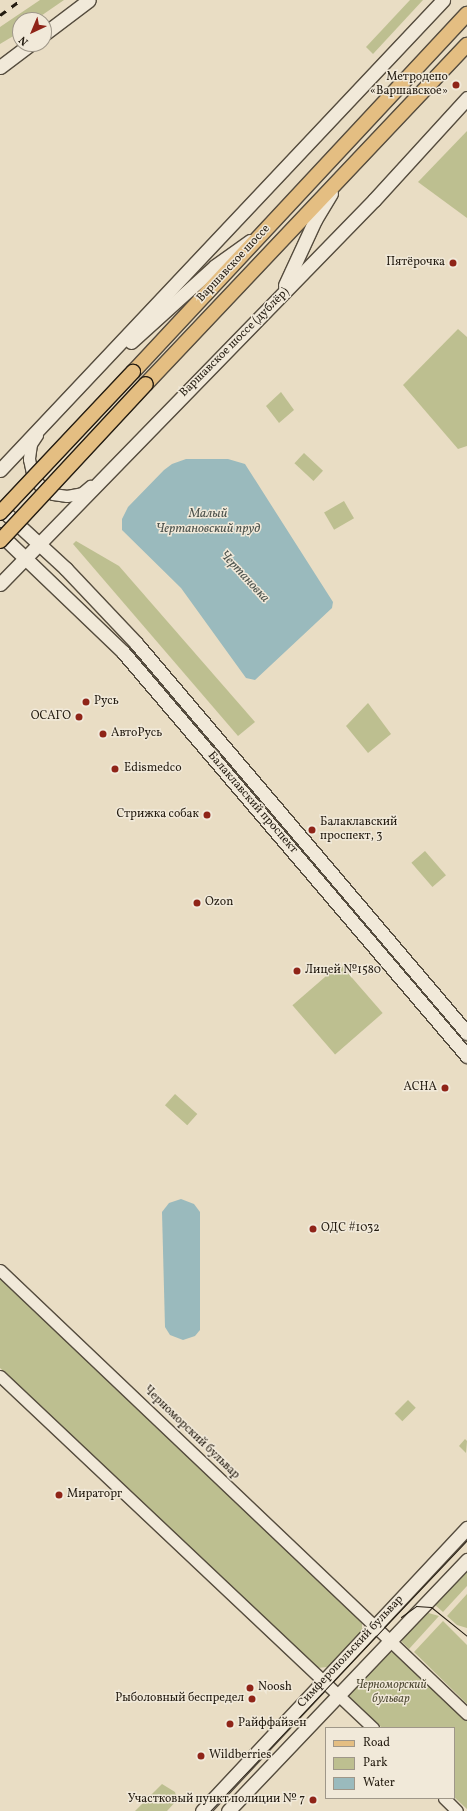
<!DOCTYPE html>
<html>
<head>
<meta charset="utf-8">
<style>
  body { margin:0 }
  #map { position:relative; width:467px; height:1811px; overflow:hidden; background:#e9ddc4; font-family:Vollkorn,serif }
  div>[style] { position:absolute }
  .green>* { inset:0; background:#bdbf90; transform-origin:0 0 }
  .water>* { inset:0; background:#9ababd }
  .roads { filter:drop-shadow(1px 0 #554c3e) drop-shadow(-1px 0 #554c3e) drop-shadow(0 1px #554c3e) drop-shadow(0 -1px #554c3e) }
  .tertiary>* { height:11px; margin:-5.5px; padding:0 5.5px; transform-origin:5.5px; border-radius:5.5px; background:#f1e9d9 }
  .secondary>* { height:13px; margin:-6.5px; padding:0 6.5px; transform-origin:6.5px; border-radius:6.5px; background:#f1e9d9 }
  .primary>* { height:14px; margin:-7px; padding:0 7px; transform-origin:7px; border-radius:7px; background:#e4be82 }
  .tram>* { height:1px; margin:-0.5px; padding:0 0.5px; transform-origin:0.5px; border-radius:0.5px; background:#241c11 }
  .rail>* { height:2.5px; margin-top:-1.25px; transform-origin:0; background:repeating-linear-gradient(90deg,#241c11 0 7px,transparent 0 14px) }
  .bridges { filter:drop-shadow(1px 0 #241c11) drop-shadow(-1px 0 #241c11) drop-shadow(0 1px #241c11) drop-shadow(0 -1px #241c11) }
  .primary-bridge>* { height:14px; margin:-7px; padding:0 7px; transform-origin:7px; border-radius:7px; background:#e4be82 }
  .dots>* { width:11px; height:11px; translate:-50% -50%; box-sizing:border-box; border:2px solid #f1e9d9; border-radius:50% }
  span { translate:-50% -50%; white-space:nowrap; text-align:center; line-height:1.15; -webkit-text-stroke:3px #f1e9d9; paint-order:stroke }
  .poi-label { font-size:12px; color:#241c11 }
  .right { translate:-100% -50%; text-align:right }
  .left { translate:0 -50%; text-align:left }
  .street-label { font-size:12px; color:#241c11 }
  .park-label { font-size:12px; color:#524d37; font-style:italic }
  .water-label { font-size:13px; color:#4d534d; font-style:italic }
  .legend { position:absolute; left:325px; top:1727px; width:130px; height:72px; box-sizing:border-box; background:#f1e9d9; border:1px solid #9f9789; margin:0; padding:5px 7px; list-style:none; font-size:12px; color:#241c11 }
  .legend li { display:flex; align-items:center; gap:8px; height:20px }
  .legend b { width:20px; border:1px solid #9f9789 }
  .north { position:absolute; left:12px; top:12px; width:40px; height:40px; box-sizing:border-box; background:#f1e9d9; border:1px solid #9f9789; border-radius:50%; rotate:224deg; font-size:11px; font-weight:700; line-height:16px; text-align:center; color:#241c11 }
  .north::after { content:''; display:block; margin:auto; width:14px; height:18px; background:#8f2418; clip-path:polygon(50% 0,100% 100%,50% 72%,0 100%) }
</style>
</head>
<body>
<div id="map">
  <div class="green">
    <div style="clip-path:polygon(40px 0,64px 0,35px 20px,20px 20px,20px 32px,0 44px,0 27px)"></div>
    <div style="clip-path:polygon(410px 0,423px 0,373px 54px,366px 47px)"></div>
    <div style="clip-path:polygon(467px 131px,467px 218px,418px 182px)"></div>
    <div style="clip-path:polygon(458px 329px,467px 337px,467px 446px,458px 449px,403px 385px)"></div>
    <div style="clip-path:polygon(281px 392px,294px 410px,279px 423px,266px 406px)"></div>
    <div style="left:304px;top:453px;width:26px;height:14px;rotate:43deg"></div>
    <div style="left:344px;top:501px;width:20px;height:23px;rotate:60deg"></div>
    <div style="clip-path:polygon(76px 541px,119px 566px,255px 722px,238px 736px,73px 544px)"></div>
    <div style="clip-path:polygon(368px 703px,391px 734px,368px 753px,346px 726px)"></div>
    <div style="left:425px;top:851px;width:32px;height:18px;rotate:49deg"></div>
    <div style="left:340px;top:964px;width:65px;height:63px;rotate:49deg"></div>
    <div style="left:175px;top:1094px;width:30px;height:15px;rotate:42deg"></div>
    <div style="clip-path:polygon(0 1274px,362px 1617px,362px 1631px,328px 1667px,317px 1668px,0 1368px)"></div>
    <div style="left:408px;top:1400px;width:11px;height:19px;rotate:45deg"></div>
    <div style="clip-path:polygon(465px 1439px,467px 1441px,466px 1453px,459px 1446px)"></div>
    <div style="clip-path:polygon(467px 1569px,467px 1586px,443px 1612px,434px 1604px)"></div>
    <div style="clip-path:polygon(467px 1594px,467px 1628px,457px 1625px,447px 1616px)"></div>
    <div style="clip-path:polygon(425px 1612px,439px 1616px,409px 1649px,402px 1642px,403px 1635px)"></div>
    <div style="clip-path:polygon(443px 1621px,467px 1645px,467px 1704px,414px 1652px)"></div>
    <div style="clip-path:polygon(390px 1652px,396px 1653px,467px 1720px,467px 1809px,454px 1797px,454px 1728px,382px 1728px,346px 1693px,382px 1656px)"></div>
    <div style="clip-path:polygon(162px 1784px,175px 1792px,177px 1800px,167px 1811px,135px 1811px)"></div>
  </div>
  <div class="water">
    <div style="clip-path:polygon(186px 459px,228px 459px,245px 464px,333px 602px,332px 608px,255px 680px,246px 678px,181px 588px,122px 530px,122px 519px,128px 507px,164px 470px,172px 464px)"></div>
    <div style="clip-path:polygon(181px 1199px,194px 1204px,200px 1212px,200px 1330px,195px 1336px,183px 1340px,170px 1335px,165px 1327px,162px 1212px,169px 1203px)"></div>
  </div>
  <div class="roads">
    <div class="tertiary">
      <div style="left:37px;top:435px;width:11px;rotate:124deg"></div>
      <div style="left:31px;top:444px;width:15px;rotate:98deg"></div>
      <div style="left:29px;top:459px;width:14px;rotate:78deg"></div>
      <div style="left:32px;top:473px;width:15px;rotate:58deg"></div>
      <div style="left:40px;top:486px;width:15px;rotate:32deg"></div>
      <div style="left:53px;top:494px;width:14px;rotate:8deg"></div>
      <div style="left:67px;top:496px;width:15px;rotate:-11deg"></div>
      <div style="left:82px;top:493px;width:11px;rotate:-41deg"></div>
      <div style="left:0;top:1270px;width:644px;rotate:43.55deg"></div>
      <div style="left:0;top:1376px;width:513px;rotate:43.34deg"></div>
      <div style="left:444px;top:1798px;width:18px;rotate:45deg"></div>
    </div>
    <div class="secondary">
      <div style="left:44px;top:34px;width:56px;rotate:-37.1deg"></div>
      <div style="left:0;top:67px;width:39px;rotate:-37deg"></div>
      <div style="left:285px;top:285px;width:72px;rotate:-65.2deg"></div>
      <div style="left:315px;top:220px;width:31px;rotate:-59deg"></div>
      <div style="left:131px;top:342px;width:113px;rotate:-42.1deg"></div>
      <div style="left:215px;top:266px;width:43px;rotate:-35.5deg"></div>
      <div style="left:0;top:470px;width:646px;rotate:-46.69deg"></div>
      <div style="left:0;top:508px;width:90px;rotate:42.7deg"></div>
      <div style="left:66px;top:569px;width:102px;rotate:46.6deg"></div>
      <div style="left:136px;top:643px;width:512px;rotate:49.68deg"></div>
      <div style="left:0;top:534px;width:170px;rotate:43.8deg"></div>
      <div style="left:123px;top:652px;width:531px;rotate:49.59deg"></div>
      <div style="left:0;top:584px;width:536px;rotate:-45.76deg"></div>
      <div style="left:374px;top:200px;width:138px;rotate:-47.6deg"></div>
      <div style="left:202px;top:1811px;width:388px;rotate:-46.9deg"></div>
      <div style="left:228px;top:1811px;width:347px;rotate:-46.4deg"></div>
    </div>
    <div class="primary">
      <div style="left:133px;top:372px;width:490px;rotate:-47deg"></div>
      <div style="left:146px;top:384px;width:467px;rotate:-46.6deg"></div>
    </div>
  </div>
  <div class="tram">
    <div style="left:401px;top:1617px;width:19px;rotate:-36deg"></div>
    <div style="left:416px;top:1606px;width:15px;rotate:4deg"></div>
    <div style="left:431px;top:1607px;width:46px;rotate:38.9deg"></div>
    <div style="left:210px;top:1811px;width:373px;rotate:-46.5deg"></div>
  </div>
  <div class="rail">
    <div style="left:0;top:15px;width:26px;rotate:-36deg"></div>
  </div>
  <div class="bridges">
    <div class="primary-bridge">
      <div style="left:0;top:513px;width:194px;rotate:-46.7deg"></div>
      <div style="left:0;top:541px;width:214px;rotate:-47.1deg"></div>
    </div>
  </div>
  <div class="dots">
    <div style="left:456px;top:85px;background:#8f2418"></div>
    <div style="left:453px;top:263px;background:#8f2418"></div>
    <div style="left:86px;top:702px;background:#8f2418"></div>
    <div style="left:79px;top:717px;background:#8f2418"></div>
    <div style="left:103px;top:734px;background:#8f2418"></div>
    <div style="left:115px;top:769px;background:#8f2418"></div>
    <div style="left:207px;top:815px;background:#8f2418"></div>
    <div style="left:312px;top:830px;background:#8f2418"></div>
    <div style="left:197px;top:903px;background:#8f2418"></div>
    <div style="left:297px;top:971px;background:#8f2418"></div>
    <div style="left:445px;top:1088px;background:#8f2418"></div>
    <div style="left:313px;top:1229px;background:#8f2418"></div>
    <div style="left:59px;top:1495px;background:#8f2418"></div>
    <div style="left:250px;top:1688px;background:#8f2418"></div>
    <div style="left:252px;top:1699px;background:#8f2418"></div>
    <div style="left:230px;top:1724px;background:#8f2418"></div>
    <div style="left:201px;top:1756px;background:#8f2418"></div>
    <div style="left:313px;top:1800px;background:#8f2418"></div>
  </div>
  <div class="poi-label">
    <span class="right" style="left:448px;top:85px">Метродепо<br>«Варшавское»</span>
    <span class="right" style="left:445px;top:263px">Пятёрочка</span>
    <span class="left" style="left:94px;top:702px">Русь</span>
    <span class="right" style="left:71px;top:717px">ОСАГО</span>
    <span class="left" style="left:111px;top:734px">АвтоРусь</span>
    <span class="left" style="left:124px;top:769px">Edismedco</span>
    <span class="right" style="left:199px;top:815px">Стрижка собак</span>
    <span class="left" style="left:320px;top:830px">Балаклавский<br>проспект, 3</span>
    <span class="left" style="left:205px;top:903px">Ozon</span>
    <span class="left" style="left:305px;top:971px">Лицей №1580</span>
    <span class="right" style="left:437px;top:1088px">АСНА</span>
    <span class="left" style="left:321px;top:1229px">ОДС #1032</span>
    <span class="left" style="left:67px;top:1495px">Мираторг</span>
    <span class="left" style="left:258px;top:1688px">Noosh</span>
    <span class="right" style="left:244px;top:1699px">Рыболовный беспредел</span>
    <span class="left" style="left:238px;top:1724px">Райффайзен</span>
    <span class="left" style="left:209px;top:1756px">Wildberries</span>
    <span class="right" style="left:305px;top:1800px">Участковый пункт полиции № 7</span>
  </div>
  <div class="street-label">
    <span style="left:234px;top:264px;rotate:-47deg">Варшавское шоссе</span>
    <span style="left:235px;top:343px;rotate:-45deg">Варшавское шоссе (дублёр)</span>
    <span style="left:252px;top:803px;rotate:49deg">Балаклавский проспект</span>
    <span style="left:191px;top:1433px;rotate:44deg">Черноморский бульвар</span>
    <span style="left:351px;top:1652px;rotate:-47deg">Симферопольский бульвар</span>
  </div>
  <div class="park-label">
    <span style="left:391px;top:1693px">Черноморский<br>бульвар</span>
  </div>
  <div class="water-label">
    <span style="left:208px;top:522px">Малый<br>Чертановский пруд</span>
    <span style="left:244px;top:577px;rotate:47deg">Чертановка</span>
  </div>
  <ul class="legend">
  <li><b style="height:5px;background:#e4be82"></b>Road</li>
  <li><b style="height:11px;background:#bdbf90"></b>Park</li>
  <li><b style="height:11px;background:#9ababd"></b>Water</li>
  </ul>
  <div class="north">N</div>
</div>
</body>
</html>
